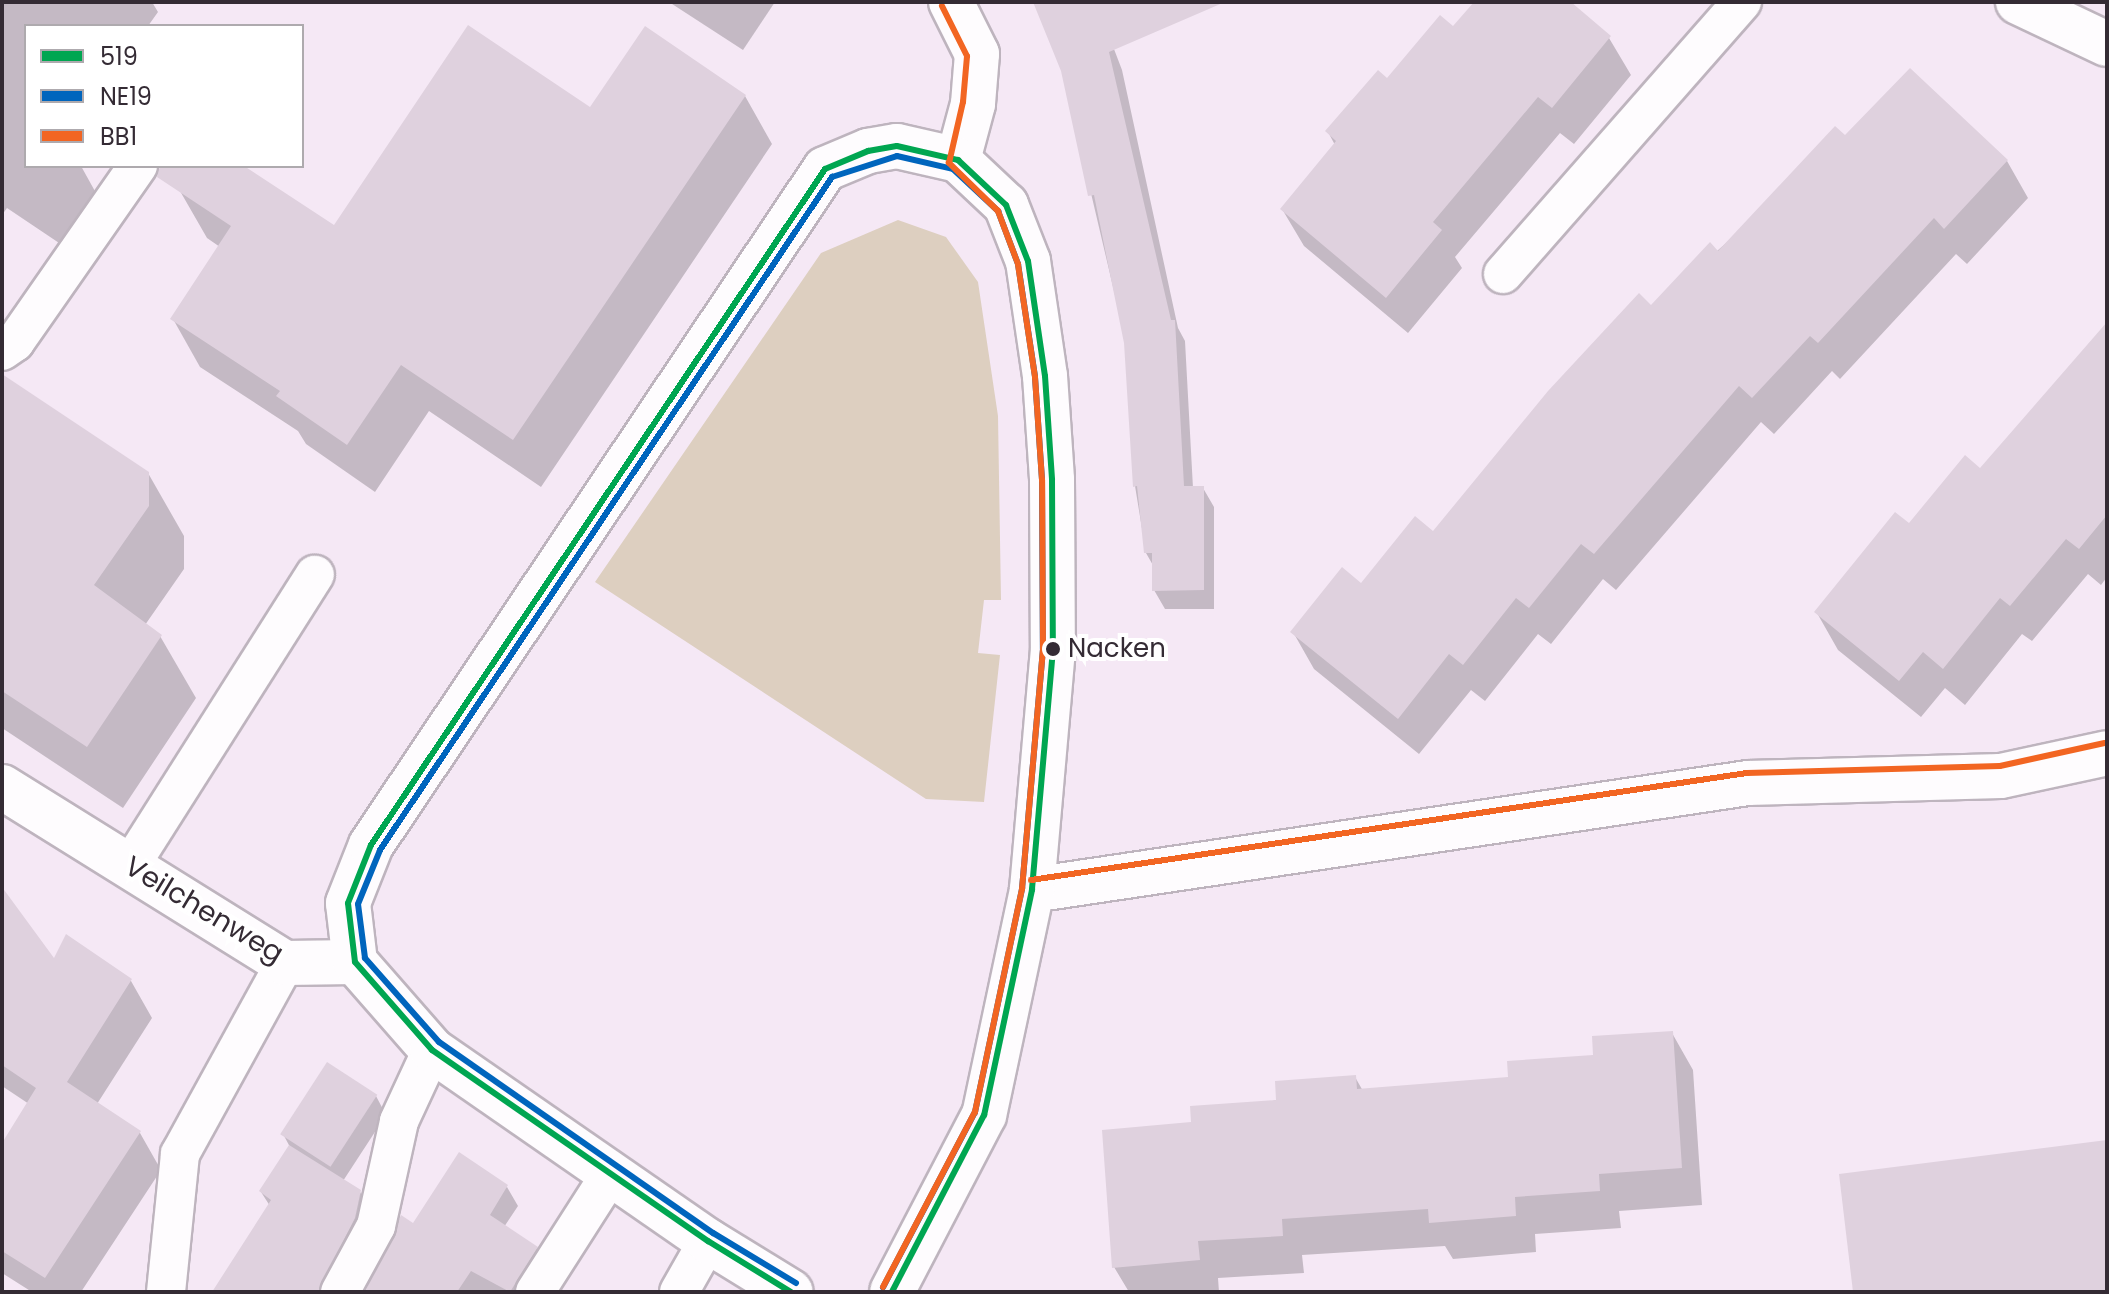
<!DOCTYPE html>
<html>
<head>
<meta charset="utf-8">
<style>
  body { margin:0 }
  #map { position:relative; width:2109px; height:1294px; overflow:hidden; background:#f5e8f5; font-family:Poppins,sans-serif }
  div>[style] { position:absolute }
  .green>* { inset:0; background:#ddcfc0 }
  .shadow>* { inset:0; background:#0003 }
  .building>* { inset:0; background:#dfd1de; transform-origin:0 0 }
  .roads { filter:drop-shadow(2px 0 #beb4be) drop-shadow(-2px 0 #beb4be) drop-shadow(0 2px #beb4be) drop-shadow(0 -2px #beb4be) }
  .service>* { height:38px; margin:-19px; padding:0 19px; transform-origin:19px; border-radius:19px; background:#fefcfe }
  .minor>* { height:44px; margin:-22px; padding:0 22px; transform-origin:22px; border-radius:22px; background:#fefcfe }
  .bus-1>* { height:6px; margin:-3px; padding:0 3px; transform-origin:3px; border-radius:3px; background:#00a651 }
  .bus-2>* { height:6px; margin:-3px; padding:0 3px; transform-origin:3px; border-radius:3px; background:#0065bd }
  .bus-3>* { height:6px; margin:-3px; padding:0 3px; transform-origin:3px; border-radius:3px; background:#f26522 }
  .dots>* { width:22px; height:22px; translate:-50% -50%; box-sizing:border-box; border:4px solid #fff; border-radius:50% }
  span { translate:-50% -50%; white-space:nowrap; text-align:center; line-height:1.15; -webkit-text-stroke:8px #fff; paint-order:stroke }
  .bus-label { font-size:26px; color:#342b34 }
  .left { translate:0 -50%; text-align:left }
  .street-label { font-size:28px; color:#342b34 }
  .frame { position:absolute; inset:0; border:4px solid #342b34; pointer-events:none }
  .legend { position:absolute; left:24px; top:24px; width:280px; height:144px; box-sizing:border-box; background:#fff; border:2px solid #aeaaae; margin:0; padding:10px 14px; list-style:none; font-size:24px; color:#342b34 }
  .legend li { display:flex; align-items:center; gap:16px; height:40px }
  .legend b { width:40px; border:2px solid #aeaaae }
</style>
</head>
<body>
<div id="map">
  <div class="green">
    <div style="clip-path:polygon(898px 220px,946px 237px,978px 282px,998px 416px,1001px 600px,984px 600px,978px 653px,1000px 655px,984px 802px,926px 799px,595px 582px,821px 253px)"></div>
  </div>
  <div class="shadow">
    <div style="clip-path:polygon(2px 2px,152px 2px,158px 12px,148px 26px,26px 26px,26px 166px,81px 166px,101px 202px,71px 251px,7px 208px,2px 215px)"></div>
    <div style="clip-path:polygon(669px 2px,775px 2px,743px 50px)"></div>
    <div style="clip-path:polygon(1036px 2px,1096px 2px,1122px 70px,1178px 328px,1185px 341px,1193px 488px,1203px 488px,1214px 507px,1214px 609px,1165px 609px,1154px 590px,1154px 567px,1146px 553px,1135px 486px,1126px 342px,1062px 70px)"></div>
    <div style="clip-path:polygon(1476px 2px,1567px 2px,1609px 38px,1631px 75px,1574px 144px,1560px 133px,1455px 257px,1462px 268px,1408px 333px,1304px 246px,1282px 209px,1335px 145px,1328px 132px,1454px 29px)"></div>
    <div style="clip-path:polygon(745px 96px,772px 144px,541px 487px,429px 411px,375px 492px,306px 444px,298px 431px,200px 367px,173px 319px,220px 247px,207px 238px,180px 191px,196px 166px,241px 166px,335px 228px,590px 109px)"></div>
    <div style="clip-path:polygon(1846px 138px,2007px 161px,2028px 198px,1967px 264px,1956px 254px,1840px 379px,1832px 371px,1774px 434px,1761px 422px,1616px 590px,1603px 579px,1551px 644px,1538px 634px,1485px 701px,1471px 690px,1419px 754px,1314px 669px,1293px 632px,1433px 534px,1652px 308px)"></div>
    <div style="clip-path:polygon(2107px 324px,2107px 577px,2101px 585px,2088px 574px,2032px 641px,2022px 634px,1965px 705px,1945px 688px,1921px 717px,1838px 650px,1817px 613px,1909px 526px,1980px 470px)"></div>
    <div style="clip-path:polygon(2px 393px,148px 473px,184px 536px,184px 569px,145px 625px,160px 636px,196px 698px,123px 808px,2px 728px)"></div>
    <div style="clip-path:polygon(2px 890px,54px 962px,131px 981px,152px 1018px,97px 1104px,140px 1133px,161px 1170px,81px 1292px,32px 1292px,2px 1273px,2px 1147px,29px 1104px,2px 1086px)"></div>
    <div style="clip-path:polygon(1672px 1033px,1693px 1070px,1702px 1205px,1619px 1211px,1621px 1228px,1535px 1234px,1536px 1252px,1453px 1259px,1445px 1246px,1302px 1255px,1304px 1273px,1218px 1278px,1219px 1292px,1129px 1292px,1114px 1267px,1193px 1124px,1355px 1077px,1363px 1091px,1510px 1079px)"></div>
    <div style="clip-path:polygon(376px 1096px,386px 1115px,343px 1181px,360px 1192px,371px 1211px,338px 1292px,214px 1292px,270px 1206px,261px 1192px,290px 1147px,283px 1134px)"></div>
    <div style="clip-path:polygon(507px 1187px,518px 1206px,504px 1227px,536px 1248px,547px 1267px,532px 1292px,367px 1292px,413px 1225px)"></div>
  </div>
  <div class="building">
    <div style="clip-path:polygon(1033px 2px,1225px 2px,1109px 52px,1171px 320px,1175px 320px,1184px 486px,1204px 486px,1204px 590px,1152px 591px,1152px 553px,1144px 553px,1137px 486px,1133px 487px,1124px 343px,1094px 195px,1088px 196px,1061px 71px)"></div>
    <div style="clip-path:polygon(1474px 2px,1571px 2px,1611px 36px,1552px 108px,1538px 97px,1433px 222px,1442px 230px,1386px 298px,1280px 209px,1336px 141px,1325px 131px,1378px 70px,1387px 78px,1440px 15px,1453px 26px)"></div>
    <div style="clip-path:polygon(468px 25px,590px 107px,645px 26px,746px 95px,513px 440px,401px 365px,347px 445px,276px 396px,280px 391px,170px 319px,231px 226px,157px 177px,160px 166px,244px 166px,334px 225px)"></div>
    <div style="clip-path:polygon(1910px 68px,2008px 160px,1944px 229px,1934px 218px,1818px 343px,1810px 336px,1752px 398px,1739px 386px,1594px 554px,1581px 544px,1529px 608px,1516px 598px,1463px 665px,1449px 654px,1398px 719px,1290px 632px,1342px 567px,1361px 583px,1415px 516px,1433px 531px,1548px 391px,1639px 293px,1651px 305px,1710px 242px,1718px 251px,1835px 126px,1845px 135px)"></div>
    <div style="clip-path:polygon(2107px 322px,2107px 515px,2079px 549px,2066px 539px,2010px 606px,2000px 598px,1943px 669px,1923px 652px,1899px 681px,1814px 612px,1895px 512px,1909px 523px,1965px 455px,1980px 468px)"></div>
    <div style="clip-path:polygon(2px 374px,149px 472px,149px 506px,94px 585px,162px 635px,87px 747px,2px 691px)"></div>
    <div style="clip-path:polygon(2px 887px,54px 958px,66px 934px,132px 979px,67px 1082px,141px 1131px,45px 1278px,2px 1251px,2px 1143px,36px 1088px,2px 1065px)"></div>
    <div style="clip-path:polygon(1673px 1031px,1682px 1168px,1599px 1174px,1600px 1191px,1515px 1197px,1516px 1216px,1429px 1223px,1428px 1209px,1282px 1219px,1283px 1236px,1198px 1241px,1200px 1260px,1112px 1268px,1102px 1130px,1191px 1122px,1190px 1106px,1276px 1100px,1275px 1081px,1356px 1075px,1357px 1089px,1508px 1077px,1507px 1061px,1593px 1055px,1592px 1036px)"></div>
    <div style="left:327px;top:1062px;width:60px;height:86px;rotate:33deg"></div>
    <div style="clip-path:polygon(2107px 1140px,2107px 1292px,1853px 1292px,1839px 1174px)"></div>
    <div style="clip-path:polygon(289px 1145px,361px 1190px,355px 1218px,318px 1292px,212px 1292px,271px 1200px,259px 1191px)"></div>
    <div style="clip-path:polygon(459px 1152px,508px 1185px,490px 1215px,538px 1247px,510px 1292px,471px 1271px,457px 1292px,365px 1292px,401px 1215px,413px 1223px)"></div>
  </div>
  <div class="roads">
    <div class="service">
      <div style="left:1503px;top:274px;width:362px;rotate:-48.7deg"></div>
      <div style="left:2px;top:351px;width:16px;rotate:-35deg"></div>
      <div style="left:15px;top:342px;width:215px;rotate:-55.1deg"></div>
      <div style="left:130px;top:866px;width:345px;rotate:-57.6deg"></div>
      <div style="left:166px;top:1292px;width:139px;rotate:-84.2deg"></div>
      <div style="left:180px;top:1154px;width:218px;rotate:-61.2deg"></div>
      <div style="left:340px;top:1292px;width:75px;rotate:-61.4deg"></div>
      <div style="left:376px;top:1226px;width:107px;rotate:-77.6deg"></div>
      <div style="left:399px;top:1121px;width:78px;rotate:-65.1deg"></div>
      <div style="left:535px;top:1292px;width:141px;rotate:-57.4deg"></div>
      <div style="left:679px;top:1292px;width:59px;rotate:-60.4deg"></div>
    </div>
    <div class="minor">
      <div style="left:951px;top:2px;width:58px;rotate:63.4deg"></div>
      <div style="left:977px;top:54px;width:50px;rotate:94.6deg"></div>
      <div style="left:973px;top:104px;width:58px;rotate:105deg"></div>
      <div style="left:2018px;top:2px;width:98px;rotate:25.3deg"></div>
      <div style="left:2px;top:787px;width:333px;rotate:31.9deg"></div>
      <div style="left:285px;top:963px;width:70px;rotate:-0.8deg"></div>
      <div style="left:355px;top:962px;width:117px;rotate:48.8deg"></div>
      <div style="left:432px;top:1050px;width:336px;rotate:34.7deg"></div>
      <div style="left:708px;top:1241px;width:97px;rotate:31.6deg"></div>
      <div style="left:1032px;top:890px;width:724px;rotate:-8.5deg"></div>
      <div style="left:1748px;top:783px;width:253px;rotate:-1.6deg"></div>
      <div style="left:2001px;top:776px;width:108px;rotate:-12.2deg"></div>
      <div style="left:355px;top:962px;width:59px;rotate:-96.8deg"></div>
      <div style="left:348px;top:903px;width:62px;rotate:-68.4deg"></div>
      <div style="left:371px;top:845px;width:814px;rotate:-56.11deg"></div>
      <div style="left:825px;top:169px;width:47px;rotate:-22.7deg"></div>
      <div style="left:868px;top:151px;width:29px;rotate:-10deg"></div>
      <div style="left:897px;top:146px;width:63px;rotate:12.9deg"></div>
      <div style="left:958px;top:160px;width:66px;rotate:43.2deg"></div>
      <div style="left:1006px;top:205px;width:60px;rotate:68.6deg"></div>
      <div style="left:1028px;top:261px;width:116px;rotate:81.6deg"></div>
      <div style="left:1045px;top:376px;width:104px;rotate:86.1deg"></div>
      <div style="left:1052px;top:480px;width:169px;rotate:89.7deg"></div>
      <div style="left:1053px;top:649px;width:242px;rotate:95deg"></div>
      <div style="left:1032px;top:890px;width:230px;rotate:102deg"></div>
      <div style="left:984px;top:1115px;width:199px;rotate:117.5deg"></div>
    </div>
  </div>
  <div class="bus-1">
    <div style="left:355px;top:962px;width:59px;rotate:-96.8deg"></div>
    <div style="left:348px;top:903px;width:62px;rotate:-68.4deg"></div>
    <div style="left:371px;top:845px;width:814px;rotate:-56.11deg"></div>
    <div style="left:825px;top:169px;width:47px;rotate:-22.7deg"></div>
    <div style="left:868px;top:151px;width:29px;rotate:-10deg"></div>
    <div style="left:897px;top:146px;width:63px;rotate:12.9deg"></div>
    <div style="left:958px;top:160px;width:66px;rotate:43.2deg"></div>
    <div style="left:1006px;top:205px;width:60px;rotate:68.6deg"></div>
    <div style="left:1028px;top:261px;width:116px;rotate:81.6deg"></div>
    <div style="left:1045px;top:376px;width:104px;rotate:86.1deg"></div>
    <div style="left:1052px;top:480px;width:169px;rotate:89.7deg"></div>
    <div style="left:1053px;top:649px;width:242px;rotate:95deg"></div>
    <div style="left:1032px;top:890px;width:230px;rotate:102deg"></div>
    <div style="left:984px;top:1115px;width:199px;rotate:117.5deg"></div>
    <div style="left:355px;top:962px;width:117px;rotate:48.8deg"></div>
    <div style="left:432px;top:1050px;width:336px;rotate:34.7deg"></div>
    <div style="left:708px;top:1241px;width:97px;rotate:31.6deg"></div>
  </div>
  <div class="bus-2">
    <div style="left:796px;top:1283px;width:97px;rotate:-148.9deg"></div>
    <div style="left:713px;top:1233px;width:334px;rotate:-145.1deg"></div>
    <div style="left:439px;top:1042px;width:112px;rotate:-131.4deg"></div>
    <div style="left:365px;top:958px;width:54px;rotate:-97.4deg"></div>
    <div style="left:358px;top:904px;width:58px;rotate:-67.8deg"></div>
    <div style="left:380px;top:850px;width:811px;rotate:-56.11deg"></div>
    <div style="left:832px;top:177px;width:68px;rotate:-17.9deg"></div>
    <div style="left:897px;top:156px;width:57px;rotate:13.1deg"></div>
    <div style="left:953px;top:169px;width:62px;rotate:43deg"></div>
    <div style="left:998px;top:211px;width:57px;rotate:69.3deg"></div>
    <div style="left:1018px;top:264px;width:114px;rotate:81.4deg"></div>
    <div style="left:1035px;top:377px;width:103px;rotate:86.1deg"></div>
    <div style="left:1042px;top:480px;width:169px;rotate:89.7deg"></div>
    <div style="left:1043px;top:649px;width:241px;rotate:95deg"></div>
    <div style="left:1022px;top:889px;width:228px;rotate:101.9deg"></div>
    <div style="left:975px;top:1112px;width:198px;rotate:117.7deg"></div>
  </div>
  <div class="bus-3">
    <div style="left:1031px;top:880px;width:724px;rotate:-8.5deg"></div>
    <div style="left:1747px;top:773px;width:253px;rotate:-1.6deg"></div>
    <div style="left:2000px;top:766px;width:107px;rotate:-12.4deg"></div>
    <div style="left:883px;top:1287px;width:198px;rotate:-62.3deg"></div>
    <div style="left:975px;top:1112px;width:228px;rotate:-78.1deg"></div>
    <div style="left:1022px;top:889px;width:241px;rotate:-85deg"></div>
    <div style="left:1043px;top:649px;width:169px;rotate:-90.3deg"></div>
    <div style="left:1042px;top:480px;width:103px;rotate:-93.9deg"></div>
    <div style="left:1035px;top:377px;width:114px;rotate:-98.6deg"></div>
    <div style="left:1018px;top:264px;width:57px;rotate:-110.7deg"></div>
    <div style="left:998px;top:211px;width:69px;rotate:-135.6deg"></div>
    <div style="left:949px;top:163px;width:63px;rotate:-77.1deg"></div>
    <div style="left:963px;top:102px;width:46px;rotate:-85deg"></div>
    <div style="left:967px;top:56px;width:56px;rotate:-116.6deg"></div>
  </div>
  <div class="dots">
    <div style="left:1053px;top:649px;background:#342b34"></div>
  </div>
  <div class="bus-label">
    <span class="left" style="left:1068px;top:649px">Nacken</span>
  </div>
  <div class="street-label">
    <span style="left:204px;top:910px;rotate:31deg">Veilchenweg</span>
  </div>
  <div class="frame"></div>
  <ul class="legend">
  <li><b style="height:10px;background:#00a651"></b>519</li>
  <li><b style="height:10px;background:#0065bd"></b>NE19</li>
  <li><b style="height:10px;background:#f26522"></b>BB1</li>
  </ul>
</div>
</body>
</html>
